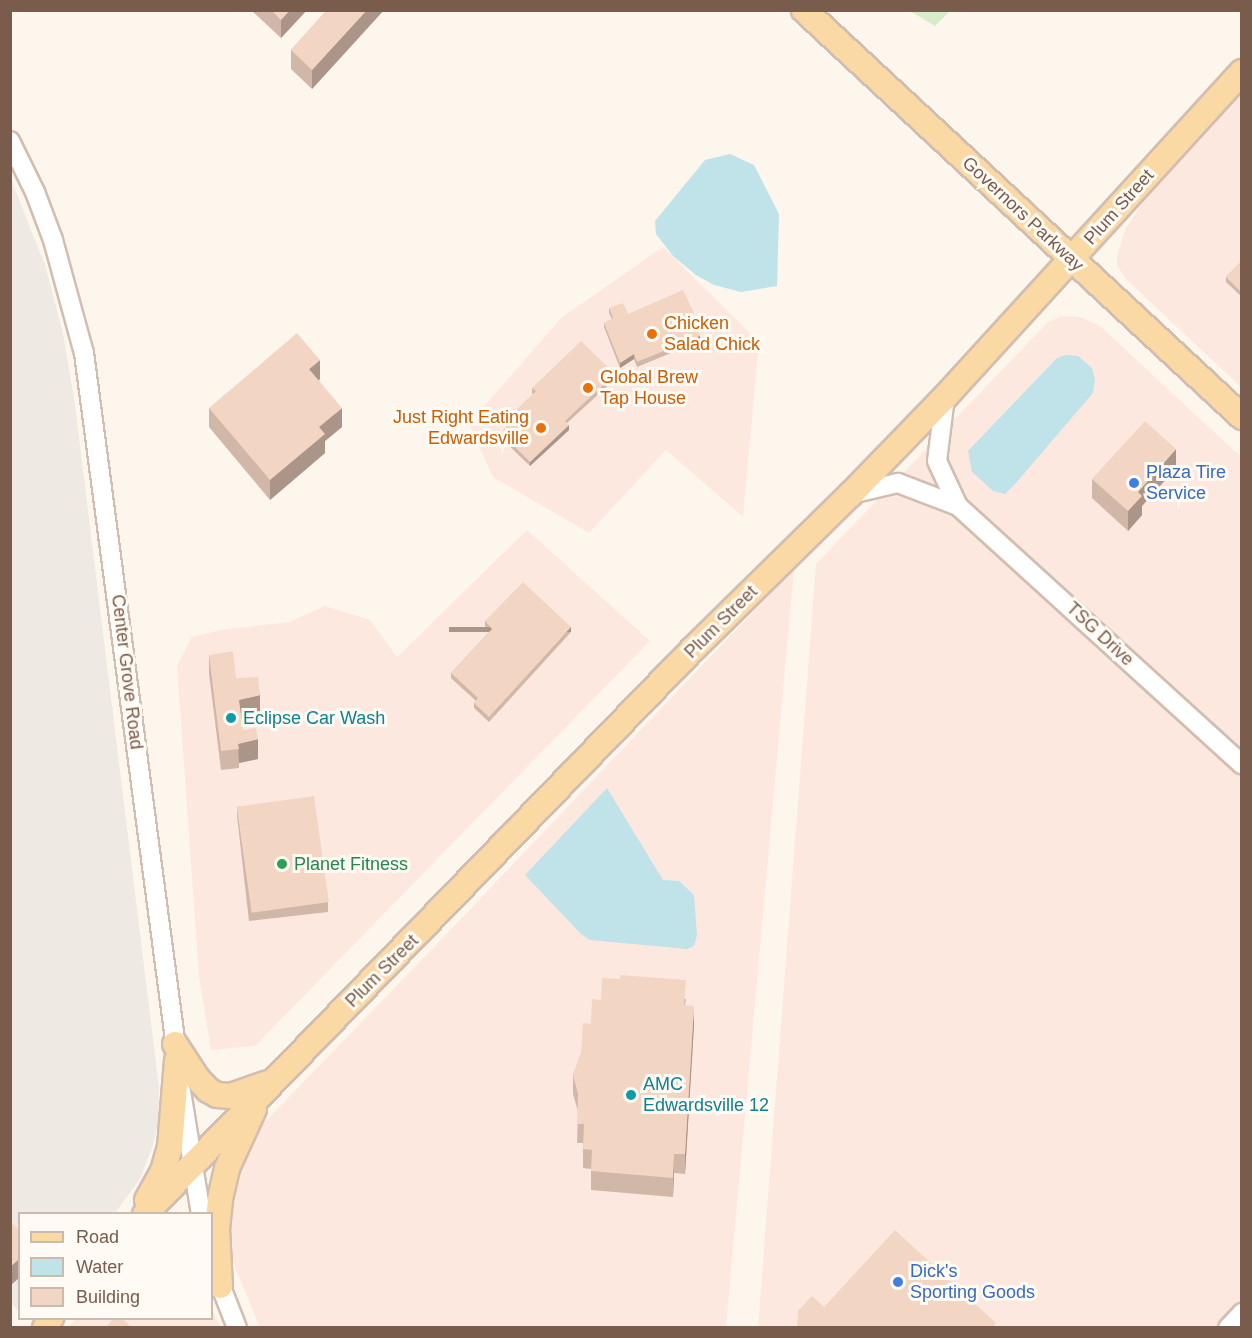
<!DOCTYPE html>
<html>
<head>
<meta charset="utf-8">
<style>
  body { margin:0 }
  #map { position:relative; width:1252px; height:1338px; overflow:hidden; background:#fdf6ec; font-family:Arial,sans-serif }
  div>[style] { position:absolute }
  .commercial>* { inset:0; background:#fde8e0 }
  .industrial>* { inset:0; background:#efe9e4 }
  .green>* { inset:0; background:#d8ecc9 }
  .water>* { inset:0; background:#bfe3e8 }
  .roads { filter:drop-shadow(2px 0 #d1beb0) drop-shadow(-2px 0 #d1beb0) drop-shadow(0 2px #d1beb0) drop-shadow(0 -2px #d1beb0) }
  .minor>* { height:18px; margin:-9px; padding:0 9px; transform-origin:9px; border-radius:9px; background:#fff }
  .major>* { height:24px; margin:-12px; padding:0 12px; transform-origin:12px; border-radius:12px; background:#fbd9a5 }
  .wall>* { inset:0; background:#d1b7a8 }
  .shaded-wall>* { inset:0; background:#aa9588; transform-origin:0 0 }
  .building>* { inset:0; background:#f3d5c3; transform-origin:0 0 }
  .dots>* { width:16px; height:16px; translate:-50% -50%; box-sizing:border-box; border:3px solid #fffaf3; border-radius:50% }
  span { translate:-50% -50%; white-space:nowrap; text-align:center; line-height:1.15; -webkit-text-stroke:6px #fffaf3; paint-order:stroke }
  .street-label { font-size:18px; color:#7a5c4d }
  .food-label { font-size:18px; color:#c56008 }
  .left { translate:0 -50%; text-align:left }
  .right { translate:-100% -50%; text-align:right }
  .shop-label { font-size:18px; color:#366cbe }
  .culture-label { font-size:18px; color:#0d838f }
  .leisure-label { font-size:18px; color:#27864d }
  .frame { position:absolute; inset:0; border:12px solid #7a5c4d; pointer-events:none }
  .legend { position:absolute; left:18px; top:1212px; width:195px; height:108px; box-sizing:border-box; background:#fffaf3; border:2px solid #cabbb1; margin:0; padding:8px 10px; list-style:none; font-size:18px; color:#7a5c4d }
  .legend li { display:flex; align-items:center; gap:12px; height:30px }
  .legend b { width:30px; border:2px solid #cabbb1 }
</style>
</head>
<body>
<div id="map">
  <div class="commercial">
    <div style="clip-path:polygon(1241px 90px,1241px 387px,1128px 281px,1117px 266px,1117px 256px,1125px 230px,1143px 202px)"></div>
    <div style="clip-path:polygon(663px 247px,759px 342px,743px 517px,666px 450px,589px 533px,493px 477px,469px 424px,561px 318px)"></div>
    <div style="clip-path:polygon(1062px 316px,1080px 317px,1100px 326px,1241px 457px,1241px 1327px,758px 1328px,816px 564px,1048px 322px)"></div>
    <div style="clip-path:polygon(527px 530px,650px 641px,255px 1046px,211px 1050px,199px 976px,177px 666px,192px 637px,221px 630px,289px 622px,325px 606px,370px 620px,397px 657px)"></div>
    <div style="clip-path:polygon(794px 569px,726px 1327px,260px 1328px,232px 1260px,224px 1229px,231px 1173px,257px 1130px,435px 946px)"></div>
    <div style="clip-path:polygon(212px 1308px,220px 1327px,68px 1328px,76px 1319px,212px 1318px)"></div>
  </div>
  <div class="industrial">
    <div style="clip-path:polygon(10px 177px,45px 265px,63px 333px,75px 405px,159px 1088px,158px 1123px,152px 1148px,140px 1179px,115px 1213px,20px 1214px,19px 1311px,10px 1302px)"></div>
  </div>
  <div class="green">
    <div style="clip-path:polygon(910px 11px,950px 11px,935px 26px)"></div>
  </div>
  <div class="water">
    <div style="clip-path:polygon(730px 154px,754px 165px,779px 214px,777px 286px,741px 292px,714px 285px,696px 275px,673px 256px,656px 234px,655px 221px,705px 160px)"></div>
    <div style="clip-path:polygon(1066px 355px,1078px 356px,1092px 368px,1095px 379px,1093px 393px,1016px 483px,1005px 494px,993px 491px,972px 472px,968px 451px,1057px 358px)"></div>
    <div style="clip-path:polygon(607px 788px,663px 880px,679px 881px,694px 895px,697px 935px,694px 946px,687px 949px,590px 940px,581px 934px,525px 875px)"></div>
  </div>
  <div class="roads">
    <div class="minor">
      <div style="left:10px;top:141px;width:57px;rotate:63.9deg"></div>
      <div style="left:35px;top:192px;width:51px;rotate:69.4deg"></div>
      <div style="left:53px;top:240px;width:117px;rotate:74.7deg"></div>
      <div style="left:84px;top:353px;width:708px;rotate:82.45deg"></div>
      <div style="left:945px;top:397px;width:64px;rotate:97.1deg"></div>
      <div style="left:937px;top:461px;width:50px;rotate:65deg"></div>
      <div style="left:958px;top:506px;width:384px;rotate:42.3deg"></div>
      <div style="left:851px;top:494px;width:48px;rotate:-13.2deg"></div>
      <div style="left:898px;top:483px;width:64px;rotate:21deg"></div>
      <div style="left:181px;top:1091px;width:125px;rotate:80.8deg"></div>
      <div style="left:216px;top:1274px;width:58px;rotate:68.7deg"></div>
      <div style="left:1228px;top:1328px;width:21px;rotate:-47deg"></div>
    </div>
    <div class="major">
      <div style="left:804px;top:10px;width:598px;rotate:42.9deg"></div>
      <div style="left:175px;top:1044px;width:40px;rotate:57.1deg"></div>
      <div style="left:197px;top:1078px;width:16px;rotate:47deg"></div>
      <div style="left:208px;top:1090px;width:10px;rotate:29deg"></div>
      <div style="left:217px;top:1095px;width:13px;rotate:4deg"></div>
      <div style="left:230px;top:1096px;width:39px;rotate:-19deg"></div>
      <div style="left:147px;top:1200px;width:33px;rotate:-61deg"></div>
      <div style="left:163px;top:1171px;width:25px;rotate:-74deg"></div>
      <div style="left:170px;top:1147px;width:87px;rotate:-85.4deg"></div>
      <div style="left:145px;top:1214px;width:786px;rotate:-45.88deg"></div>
      <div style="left:692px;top:650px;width:223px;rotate:-44.5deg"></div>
      <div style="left:851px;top:494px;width:135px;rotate:-45.9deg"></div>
      <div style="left:945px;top:397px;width:440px;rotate:-47.6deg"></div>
      <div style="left:220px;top:1286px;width:57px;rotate:-93deg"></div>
      <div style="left:217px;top:1229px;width:30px;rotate:-84deg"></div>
      <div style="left:220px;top:1199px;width:32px;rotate:-77deg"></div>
      <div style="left:227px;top:1168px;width:65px;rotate:-65.4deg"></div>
      <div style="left:45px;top:1328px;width:12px;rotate:-59deg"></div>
    </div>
  </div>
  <div class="wall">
    <div style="clip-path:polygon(251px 10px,307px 10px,281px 38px)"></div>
    <div style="clip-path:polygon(327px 10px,384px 10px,312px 89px,291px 69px,291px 50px)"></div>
    <div style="clip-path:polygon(1242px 261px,1242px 297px,1226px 282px,1226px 277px)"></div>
    <div style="clip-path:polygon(609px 308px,628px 314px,694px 318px,700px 341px,637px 367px,634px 359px,620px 368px,604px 327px,604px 323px,612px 319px,609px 313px)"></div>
    <div style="clip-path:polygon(320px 379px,319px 380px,342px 427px,325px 441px,325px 453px,270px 500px,209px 427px,209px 408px)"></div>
    <div style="clip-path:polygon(615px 379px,567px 423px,569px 430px,530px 466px,501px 438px,501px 433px,508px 425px,507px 420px,533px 394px,532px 393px,532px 388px)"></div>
    <div style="clip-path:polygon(1176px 468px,1142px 506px,1142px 515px,1128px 531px,1092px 498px,1092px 479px)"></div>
    <div style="clip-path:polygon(485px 621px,571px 632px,489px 722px,474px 708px,474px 703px,476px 701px,451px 678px,451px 673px,490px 631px,485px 626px)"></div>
    <div style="clip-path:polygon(209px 655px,236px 678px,260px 715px,242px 718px,243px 730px,258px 759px,239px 763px,239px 768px,221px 770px,209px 674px)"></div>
    <div style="clip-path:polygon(237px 806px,328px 902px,328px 912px,249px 921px,237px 816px)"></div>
    <div style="clip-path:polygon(686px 999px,685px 1005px,694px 1025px,685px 1174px,674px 1173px,673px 1197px,591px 1190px,591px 1169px,583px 1168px,583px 1143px,577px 1143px,578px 1111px,573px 1094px,573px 1075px,601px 1000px)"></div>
  </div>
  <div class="shaded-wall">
    <div style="clip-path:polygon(290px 10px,307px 10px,281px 38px,281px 20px)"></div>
    <div style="clip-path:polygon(367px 10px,384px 10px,312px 89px,312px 70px)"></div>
    <div style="left:700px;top:336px;width:5px;height:68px;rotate:90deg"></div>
    <div style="clip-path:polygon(634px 354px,634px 359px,620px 368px,620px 363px)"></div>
    <div style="clip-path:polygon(320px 360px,320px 379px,309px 388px,309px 369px)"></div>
    <div style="left:615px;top:374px;width:5px;height:69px;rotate:90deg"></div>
    <div style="clip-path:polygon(342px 408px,342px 427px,325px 441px,325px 453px,270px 500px,270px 480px,319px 427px)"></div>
    <div style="clip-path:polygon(569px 425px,569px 430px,530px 466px,530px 462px)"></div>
    <div style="clip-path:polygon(1176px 449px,1176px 468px,1142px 506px,1142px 515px,1128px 531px,1128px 511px,1138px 492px)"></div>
    <div style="left:571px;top:627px;width:5px;height:122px;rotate:90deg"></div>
    <div style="clip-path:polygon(260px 695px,260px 715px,239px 719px,239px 700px)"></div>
    <div style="clip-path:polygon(258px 739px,258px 759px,239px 763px,238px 744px)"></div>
    <div style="clip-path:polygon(694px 1006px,694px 1025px,685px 1174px,685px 1154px)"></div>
    <div style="clip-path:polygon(674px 1154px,674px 1173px,673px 1197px,673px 1178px)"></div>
    <div style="clip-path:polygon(20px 1258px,20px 1277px,10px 1286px,10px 1267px)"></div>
  </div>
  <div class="building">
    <div style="clip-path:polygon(271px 10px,290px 10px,281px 20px)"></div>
    <div style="clip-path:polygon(327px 10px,367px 10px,312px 70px,291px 50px)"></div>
    <div style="clip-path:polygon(1242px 261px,1242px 293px,1226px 277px)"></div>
    <div style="clip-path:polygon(683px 290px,694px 313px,692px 314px,700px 336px,637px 362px,634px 354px,620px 363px,604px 323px,613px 318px,609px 308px,623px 303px,628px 314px)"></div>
    <div style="clip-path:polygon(297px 333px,320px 360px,309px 369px,342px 408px,319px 427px,325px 434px,270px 480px,209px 408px)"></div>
    <div style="clip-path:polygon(581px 341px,615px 374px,565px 421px,569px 425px,530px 462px,501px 433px,510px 423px,507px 420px,536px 391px,532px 388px)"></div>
    <div style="clip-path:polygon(1145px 421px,1176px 449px,1138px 492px,1142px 496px,1128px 511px,1092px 479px)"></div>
    <div style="clip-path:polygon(523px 582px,571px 627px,489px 717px,474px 703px,478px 698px,451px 673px,492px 629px,485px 621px)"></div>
    <div style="clip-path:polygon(233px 651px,236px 678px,258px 677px,260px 695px,239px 700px,243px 730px,256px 728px,258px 739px,238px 744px,239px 749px,221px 751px,209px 655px)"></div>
    <div style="left:314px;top:796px;width:107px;height:78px;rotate:82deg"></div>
    <div style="clip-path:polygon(620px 975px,686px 980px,684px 1005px,694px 1006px,685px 1154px,674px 1154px,673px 1178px,591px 1171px,592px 1150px,583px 1149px,584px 1124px,577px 1124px,578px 1094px,573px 1075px,581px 1053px,583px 1023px,591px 1024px,592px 999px,601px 1000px,602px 978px,620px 979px)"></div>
    <div style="clip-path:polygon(10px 1222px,20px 1230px,20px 1258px,10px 1267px)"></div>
    <div style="clip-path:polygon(895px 1230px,996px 1323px,992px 1328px,797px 1328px,798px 1311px,812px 1296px,824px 1307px)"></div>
    <div style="clip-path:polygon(114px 1318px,122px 1318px,132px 1328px,105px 1328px)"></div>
  </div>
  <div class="dots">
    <div style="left:652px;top:334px;background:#e8710a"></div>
    <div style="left:588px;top:388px;background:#e8710a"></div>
    <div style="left:541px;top:428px;background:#e8710a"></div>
    <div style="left:1134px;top:483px;background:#3f7fe0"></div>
    <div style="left:231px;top:718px;background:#0f9aa8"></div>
    <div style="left:282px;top:864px;background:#2e9e5b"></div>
    <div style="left:631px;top:1095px;background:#0f9aa8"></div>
    <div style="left:898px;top:1282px;background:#3f7fe0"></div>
  </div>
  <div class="street-label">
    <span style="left:1119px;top:207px;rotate:-48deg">Plum Street</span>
    <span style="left:1023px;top:214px;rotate:43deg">Governors Parkway</span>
    <span style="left:721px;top:622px;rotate:-45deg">Plum Street</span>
    <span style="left:1100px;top:634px;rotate:43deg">TSG Drive</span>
    <span style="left:127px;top:672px;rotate:83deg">Center Grove Road</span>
    <span style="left:382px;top:971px;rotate:-45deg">Plum Street</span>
  </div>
  <div class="food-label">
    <span class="left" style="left:664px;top:334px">Chicken<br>Salad Chick</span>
    <span class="left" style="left:600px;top:388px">Global Brew<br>Tap House</span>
    <span class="right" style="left:529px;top:428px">Just Right Eating<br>Edwardsville</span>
  </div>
  <div class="shop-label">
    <span class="left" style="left:1146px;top:483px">Plaza Tire<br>Service</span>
    <span class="left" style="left:910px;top:1282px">Dick's<br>Sporting Goods</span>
  </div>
  <div class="culture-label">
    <span class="left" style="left:243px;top:718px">Eclipse Car Wash</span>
    <span class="left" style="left:643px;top:1095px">AMC<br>Edwardsville 12</span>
  </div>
  <div class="leisure-label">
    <span class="left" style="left:294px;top:864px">Planet Fitness</span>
  </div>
  <div class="frame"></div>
  <ul class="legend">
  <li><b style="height:8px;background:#fbd9a5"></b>Road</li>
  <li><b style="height:16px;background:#bfe3e8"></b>Water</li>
  <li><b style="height:16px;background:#f3d5c3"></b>Building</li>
  </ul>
</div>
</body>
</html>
